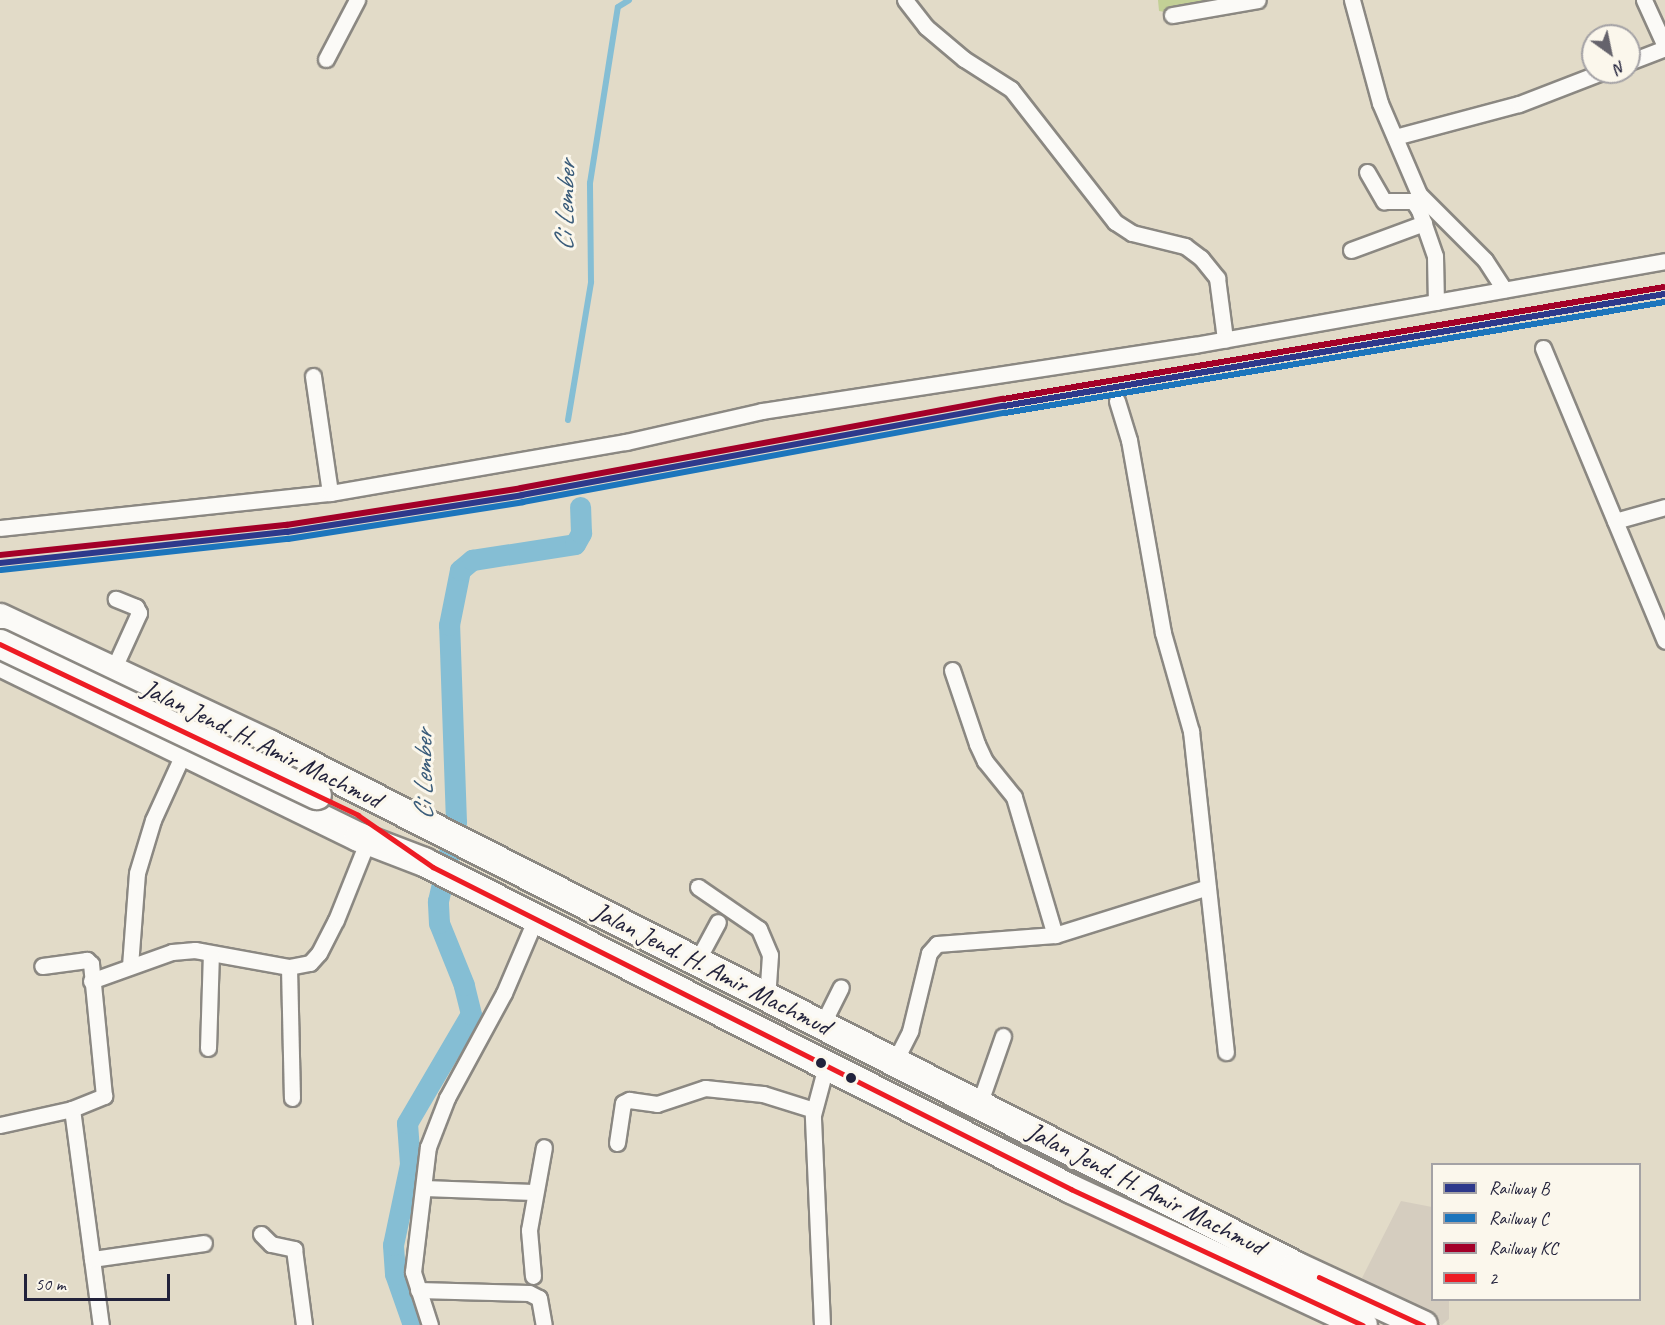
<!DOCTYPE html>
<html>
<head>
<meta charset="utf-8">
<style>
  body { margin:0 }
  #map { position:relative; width:1665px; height:1325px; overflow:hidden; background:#e2dbc8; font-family:Caveat,sans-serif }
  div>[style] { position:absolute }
  .industrial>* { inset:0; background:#d5cdbf }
  .green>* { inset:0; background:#c3d096 }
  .stream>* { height:6px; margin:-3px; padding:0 3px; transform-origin:3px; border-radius:3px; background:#85bed4 }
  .canal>* { height:21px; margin:-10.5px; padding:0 10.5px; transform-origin:10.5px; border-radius:10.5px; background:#85bed4 }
  .roads { filter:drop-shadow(2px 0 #8b8882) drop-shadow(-2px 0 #8b8882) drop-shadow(0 2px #8b8882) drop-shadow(0 -2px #8b8882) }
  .street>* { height:15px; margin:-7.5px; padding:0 7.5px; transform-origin:7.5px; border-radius:7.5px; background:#fbfaf7 }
  .highway>* { height:28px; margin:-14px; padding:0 14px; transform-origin:14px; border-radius:14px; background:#fbfaf7 }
  .bridges { filter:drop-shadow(2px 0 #8b8882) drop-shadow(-2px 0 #8b8882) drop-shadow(0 2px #8b8882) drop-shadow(0 -2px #8b8882) }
  .highway-bridge>* { height:28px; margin:-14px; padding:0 14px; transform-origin:14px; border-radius:14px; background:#fbfaf7 }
  .bus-1>* { height:4.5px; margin:-2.25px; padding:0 2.25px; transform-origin:2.25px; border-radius:2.25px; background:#ed1c24 }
  .rail-1>* { height:6px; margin:-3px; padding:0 3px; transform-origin:3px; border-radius:3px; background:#2d398b }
  .rail-2>* { height:6px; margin:-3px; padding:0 3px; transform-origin:3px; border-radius:3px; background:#1c75bc }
  .rail-3>* { height:6px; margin:-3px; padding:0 3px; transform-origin:3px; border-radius:3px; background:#a30028 }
  .dots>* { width:16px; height:16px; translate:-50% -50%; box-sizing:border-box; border:3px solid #fbf7ec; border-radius:50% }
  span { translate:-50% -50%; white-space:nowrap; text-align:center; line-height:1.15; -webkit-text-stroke:6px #fbf7ec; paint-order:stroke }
  .street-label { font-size:26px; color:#22223b }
  .water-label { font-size:27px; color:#3a5c7a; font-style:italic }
  .legend { position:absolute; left:1431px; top:1163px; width:210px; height:138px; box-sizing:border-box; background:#fbf7ec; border:2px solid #a4a2a5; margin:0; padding:8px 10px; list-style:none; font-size:18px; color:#22223b }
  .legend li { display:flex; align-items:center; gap:12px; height:30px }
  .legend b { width:30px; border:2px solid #a4a2a5 }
  .north { position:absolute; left:1581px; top:24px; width:60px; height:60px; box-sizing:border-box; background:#fbf7ec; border:2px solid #a4a2a5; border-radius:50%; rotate:147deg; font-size:16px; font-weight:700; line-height:24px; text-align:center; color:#22223b }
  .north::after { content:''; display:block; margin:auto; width:21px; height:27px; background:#65636c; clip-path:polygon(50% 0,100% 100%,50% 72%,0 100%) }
  .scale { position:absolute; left:24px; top:1274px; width:146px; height:27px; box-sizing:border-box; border:3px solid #22223b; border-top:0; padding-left:8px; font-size:18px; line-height:21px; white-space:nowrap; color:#22223b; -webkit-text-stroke:4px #fbf7ec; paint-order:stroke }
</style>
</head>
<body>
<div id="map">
  <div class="industrial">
    <div style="clip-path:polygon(1401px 1201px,1432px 1207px,1432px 1300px,1449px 1300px,1449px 1319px,1442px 1325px,1415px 1315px,1362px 1278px)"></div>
  </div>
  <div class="green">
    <div style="clip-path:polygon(1158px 0,1228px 0,1177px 14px,1159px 11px)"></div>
  </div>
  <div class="stream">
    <div style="left:568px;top:420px;width:140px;rotate:-80.5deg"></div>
    <div style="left:591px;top:282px;width:99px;rotate:-90.6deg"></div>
    <div style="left:590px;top:183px;width:178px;rotate:-81deg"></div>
    <div style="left:618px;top:7px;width:13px;rotate:-32deg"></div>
  </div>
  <div class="canal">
    <div style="left:413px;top:1325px;width:54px;rotate:-109.4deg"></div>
    <div style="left:395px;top:1274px;width:29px;rotate:-94deg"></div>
    <div style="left:393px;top:1245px;width:83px;rotate:-78.1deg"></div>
    <div style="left:410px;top:1164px;width:41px;rotate:-94.2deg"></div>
    <div style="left:407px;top:1123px;width:126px;rotate:-59.6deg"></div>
    <div style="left:471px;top:1014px;width:30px;rotate:-104deg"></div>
    <div style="left:464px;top:985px;width:67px;rotate:-112deg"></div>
    <div style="left:439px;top:923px;width:22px;rotate:-93deg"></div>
    <div style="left:438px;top:901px;width:81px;rotate:-77.2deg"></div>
    <div style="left:456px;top:822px;width:197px;rotate:-92deg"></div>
    <div style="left:449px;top:625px;width:56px;rotate:-78.7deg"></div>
    <div style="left:460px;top:570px;width:16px;rotate:-40deg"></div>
    <div style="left:472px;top:560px;width:104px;rotate:-8.8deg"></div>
    <div style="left:575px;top:544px;width:13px;rotate:-61deg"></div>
    <div style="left:581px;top:533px;width:26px;rotate:-92deg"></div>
  </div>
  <div class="roads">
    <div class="street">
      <div style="left:905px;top:0;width:34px;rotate:52deg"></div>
      <div style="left:926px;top:27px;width:50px;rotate:40.1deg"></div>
      <div style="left:964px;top:59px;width:56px;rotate:32.6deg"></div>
      <div style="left:1011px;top:89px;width:169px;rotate:52deg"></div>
      <div style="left:1115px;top:222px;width:20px;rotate:33deg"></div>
      <div style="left:1132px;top:233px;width:55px;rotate:13.8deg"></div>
      <div style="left:1185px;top:246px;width:20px;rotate:37deg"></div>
      <div style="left:1201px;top:258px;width:26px;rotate:51deg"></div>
      <div style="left:1217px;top:278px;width:62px;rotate:82.5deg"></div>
      <div style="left:1352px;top:0;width:107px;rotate:74.8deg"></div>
      <div style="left:1380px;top:103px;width:99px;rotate:66.8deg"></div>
      <div style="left:1419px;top:194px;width:93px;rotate:45deg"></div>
      <div style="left:1485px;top:260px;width:35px;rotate:57deg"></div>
      <div style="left:1644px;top:0;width:51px;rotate:65.5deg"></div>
      <div style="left:1172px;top:15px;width:87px;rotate:-9.9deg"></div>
      <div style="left:326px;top:59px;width:67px;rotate:-62.3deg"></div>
      <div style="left:1629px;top:62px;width:39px;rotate:-21deg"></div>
      <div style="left:1395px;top:137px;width:128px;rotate:-14.9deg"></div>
      <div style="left:1519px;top:104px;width:89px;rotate:-21.1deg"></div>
      <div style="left:1367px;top:172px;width:34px;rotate:60deg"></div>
      <div style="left:1384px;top:201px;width:29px"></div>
      <div style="left:1413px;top:201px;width:11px;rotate:56deg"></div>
      <div style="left:1419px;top:210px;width:49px;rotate:70.8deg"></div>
      <div style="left:1435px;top:256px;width:46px;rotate:88.8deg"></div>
      <div style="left:1351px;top:250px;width:78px;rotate:-20.3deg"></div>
      <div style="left:1543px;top:348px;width:317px;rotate:67.4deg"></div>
      <div style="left:313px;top:376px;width:118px;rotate:81.7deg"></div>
      <div style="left:1117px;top:401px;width:41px;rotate:72.9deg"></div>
      <div style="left:1129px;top:440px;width:196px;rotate:80deg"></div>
      <div style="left:1163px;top:633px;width:102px;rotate:74.1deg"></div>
      <div style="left:1191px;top:731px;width:323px;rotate:83.8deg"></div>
      <div style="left:1615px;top:521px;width:52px;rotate:-15.6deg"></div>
      <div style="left:0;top:528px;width:332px;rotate:-6.1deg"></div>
      <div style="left:330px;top:493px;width:300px;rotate:-9.8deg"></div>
      <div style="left:626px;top:442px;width:139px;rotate:-12.8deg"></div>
      <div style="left:762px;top:411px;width:437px;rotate:-8.7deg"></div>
      <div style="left:1194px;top:345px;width:478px;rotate:-10.1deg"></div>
      <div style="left:113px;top:670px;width:63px;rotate:-65.5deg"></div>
      <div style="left:139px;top:613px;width:7px;rotate:-117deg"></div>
      <div style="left:136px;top:607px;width:22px;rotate:-158deg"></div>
      <div style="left:952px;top:670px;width:78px;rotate:71.3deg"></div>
      <div style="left:977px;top:744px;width:19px;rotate:65deg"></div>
      <div style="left:985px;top:761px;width:46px;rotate:51.1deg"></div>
      <div style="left:1014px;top:797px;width:144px;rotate:73.5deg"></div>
      <div style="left:698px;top:887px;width:74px;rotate:34.5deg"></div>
      <div style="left:759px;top:929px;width:28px;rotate:67deg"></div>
      <div style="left:770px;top:955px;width:44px;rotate:93.9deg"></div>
      <div style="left:697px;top:961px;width:44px;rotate:-61.7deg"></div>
      <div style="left:130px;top:966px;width:93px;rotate:-85.7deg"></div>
      <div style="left:137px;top:873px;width:55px;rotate:-73.2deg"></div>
      <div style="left:153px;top:820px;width:75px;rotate:-65.5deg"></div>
      <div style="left:289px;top:967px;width:131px;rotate:88.7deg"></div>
      <div style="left:91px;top:981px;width:86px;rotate:-19.7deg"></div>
      <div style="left:172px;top:952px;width:23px;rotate:-5deg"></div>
      <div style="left:195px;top:950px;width:96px;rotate:10.3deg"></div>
      <div style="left:289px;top:967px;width:21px;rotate:-11deg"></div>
      <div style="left:310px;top:963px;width:13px;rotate:-48deg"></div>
      <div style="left:319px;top:953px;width:37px;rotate:-63deg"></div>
      <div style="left:336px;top:920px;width:86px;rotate:-68.2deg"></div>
      <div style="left:822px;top:1025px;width:42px;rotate:-63.4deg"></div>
      <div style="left:208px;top:1048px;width:94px;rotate:-88.2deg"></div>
      <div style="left:895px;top:1061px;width:34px;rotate:-63deg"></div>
      <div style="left:910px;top:1031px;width:80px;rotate:-76.3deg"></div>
      <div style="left:929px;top:953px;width:12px;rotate:-48deg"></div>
      <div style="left:937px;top:944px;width:118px;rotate:-4.4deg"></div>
      <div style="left:1055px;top:935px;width:160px;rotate:-17.4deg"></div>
      <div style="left:979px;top:1105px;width:73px;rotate:-70.8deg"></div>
      <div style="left:72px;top:1109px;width:218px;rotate:82.4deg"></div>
      <div style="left:0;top:1125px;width:74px;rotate:-12.5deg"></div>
      <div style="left:72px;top:1109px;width:35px;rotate:-22deg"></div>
      <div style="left:104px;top:1096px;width:133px;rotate:-95.6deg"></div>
      <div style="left:91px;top:964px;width:6px;rotate:-135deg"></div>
      <div style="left:87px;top:960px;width:45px;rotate:172.4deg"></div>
      <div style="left:617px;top:1143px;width:40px;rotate:-81.5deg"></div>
      <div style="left:623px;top:1103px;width:7px;rotate:-27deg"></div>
      <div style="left:629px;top:1100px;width:28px;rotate:8deg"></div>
      <div style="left:657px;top:1104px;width:51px;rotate:-18.4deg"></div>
      <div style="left:705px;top:1088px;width:58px;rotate:5.9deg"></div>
      <div style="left:763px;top:1094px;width:53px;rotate:17.4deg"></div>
      <div style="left:424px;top:1188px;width:109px;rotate:2.1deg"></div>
      <div style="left:261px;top:1234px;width:14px;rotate:45deg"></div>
      <div style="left:271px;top:1244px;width:24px;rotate:12deg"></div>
      <div style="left:294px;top:1249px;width:77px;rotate:82.5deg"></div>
      <div style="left:92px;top:1259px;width:113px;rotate:-8.1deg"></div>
      <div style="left:533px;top:1276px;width:46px;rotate:-95deg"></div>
      <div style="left:529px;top:1230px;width:84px;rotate:-79.8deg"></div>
      <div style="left:418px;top:1290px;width:111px;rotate:1.5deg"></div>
      <div style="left:529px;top:1293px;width:11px;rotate:27deg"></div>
      <div style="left:539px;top:1298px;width:27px;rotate:80deg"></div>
      <div style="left:430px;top:1325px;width:56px;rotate:-107.8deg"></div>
      <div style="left:413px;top:1272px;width:126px;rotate:-83.2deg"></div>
      <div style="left:428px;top:1147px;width:53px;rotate:-68.8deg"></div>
      <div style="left:447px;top:1098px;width:119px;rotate:-61.5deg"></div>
      <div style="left:504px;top:993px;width:82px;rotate:-66.9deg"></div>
      <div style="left:822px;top:1325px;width:210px;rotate:-92.5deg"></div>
      <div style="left:813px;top:1115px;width:51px;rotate:-75.1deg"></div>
    </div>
    <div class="highway">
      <div style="left:0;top:618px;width:297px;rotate:25.1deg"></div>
      <div style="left:269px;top:744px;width:1152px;rotate:26.94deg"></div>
      <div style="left:1296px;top:1266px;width:140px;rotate:24.9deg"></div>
      <div style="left:0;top:662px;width:399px;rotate:26deg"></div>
      <div style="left:359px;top:837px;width:70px;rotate:21deg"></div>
      <div style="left:424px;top:862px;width:725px;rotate:26.81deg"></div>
      <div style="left:1071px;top:1189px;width:322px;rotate:25deg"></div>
    </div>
  </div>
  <div class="bridges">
    <div class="highway-bridge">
      <div style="left:0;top:644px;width:351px;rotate:25.5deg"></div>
    </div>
  </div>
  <div class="bus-1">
    <div style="left:0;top:644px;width:397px;rotate:25.5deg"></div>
    <div style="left:358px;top:815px;width:91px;rotate:34.7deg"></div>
    <div style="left:433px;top:867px;width:715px;rotate:26.78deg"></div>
    <div style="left:1071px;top:1189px;width:322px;rotate:25deg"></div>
    <div style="left:1319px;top:1277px;width:115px;rotate:24.8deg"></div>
  </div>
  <div class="rail-1">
    <div style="left:0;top:563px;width:289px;rotate:-6.2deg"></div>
    <div style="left:287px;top:532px;width:238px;rotate:-8.9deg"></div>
    <div style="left:522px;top:495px;width:490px;rotate:-10.5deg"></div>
    <div style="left:1004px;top:406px;width:670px;rotate:-9.62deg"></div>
  </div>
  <div class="rail-2">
    <div style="left:1px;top:570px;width:289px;rotate:-6.2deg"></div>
    <div style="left:288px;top:539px;width:238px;rotate:-8.9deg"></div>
    <div style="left:523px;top:502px;width:490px;rotate:-10.5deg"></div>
    <div style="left:1005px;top:413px;width:669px;rotate:-9.55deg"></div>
  </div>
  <div class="rail-3">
    <div style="left:0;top:555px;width:288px;rotate:-6deg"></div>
    <div style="left:286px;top:525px;width:238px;rotate:-8.9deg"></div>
    <div style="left:521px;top:488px;width:490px;rotate:-10.5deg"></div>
    <div style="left:1003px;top:399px;width:670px;rotate:-9.62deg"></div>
  </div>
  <div class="dots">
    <div style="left:821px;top:1063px;background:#22223b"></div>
    <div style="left:851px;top:1078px;background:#22223b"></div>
  </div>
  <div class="street-label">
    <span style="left:262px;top:744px;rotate:26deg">Jalan Jend. H. Amir Machmud</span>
    <span style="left:712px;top:969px;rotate:27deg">Jalan Jend. H. Amir Machmud</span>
    <span style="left:1146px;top:1189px;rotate:27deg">Jalan Jend. H. Amir Machmud</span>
  </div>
  <div class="water-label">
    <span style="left:565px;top:206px;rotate:-88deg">Ci Lember</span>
    <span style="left:424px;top:775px;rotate:-90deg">Ci Lember</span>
  </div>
  <ul class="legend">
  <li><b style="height:8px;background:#2d398b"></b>Railway B</li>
  <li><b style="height:8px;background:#1c75bc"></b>Railway C</li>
  <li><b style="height:8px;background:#a30028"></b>Railway KC</li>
  <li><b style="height:8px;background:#ed1c24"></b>2</li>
  </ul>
  <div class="north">N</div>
  <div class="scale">50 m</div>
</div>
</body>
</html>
